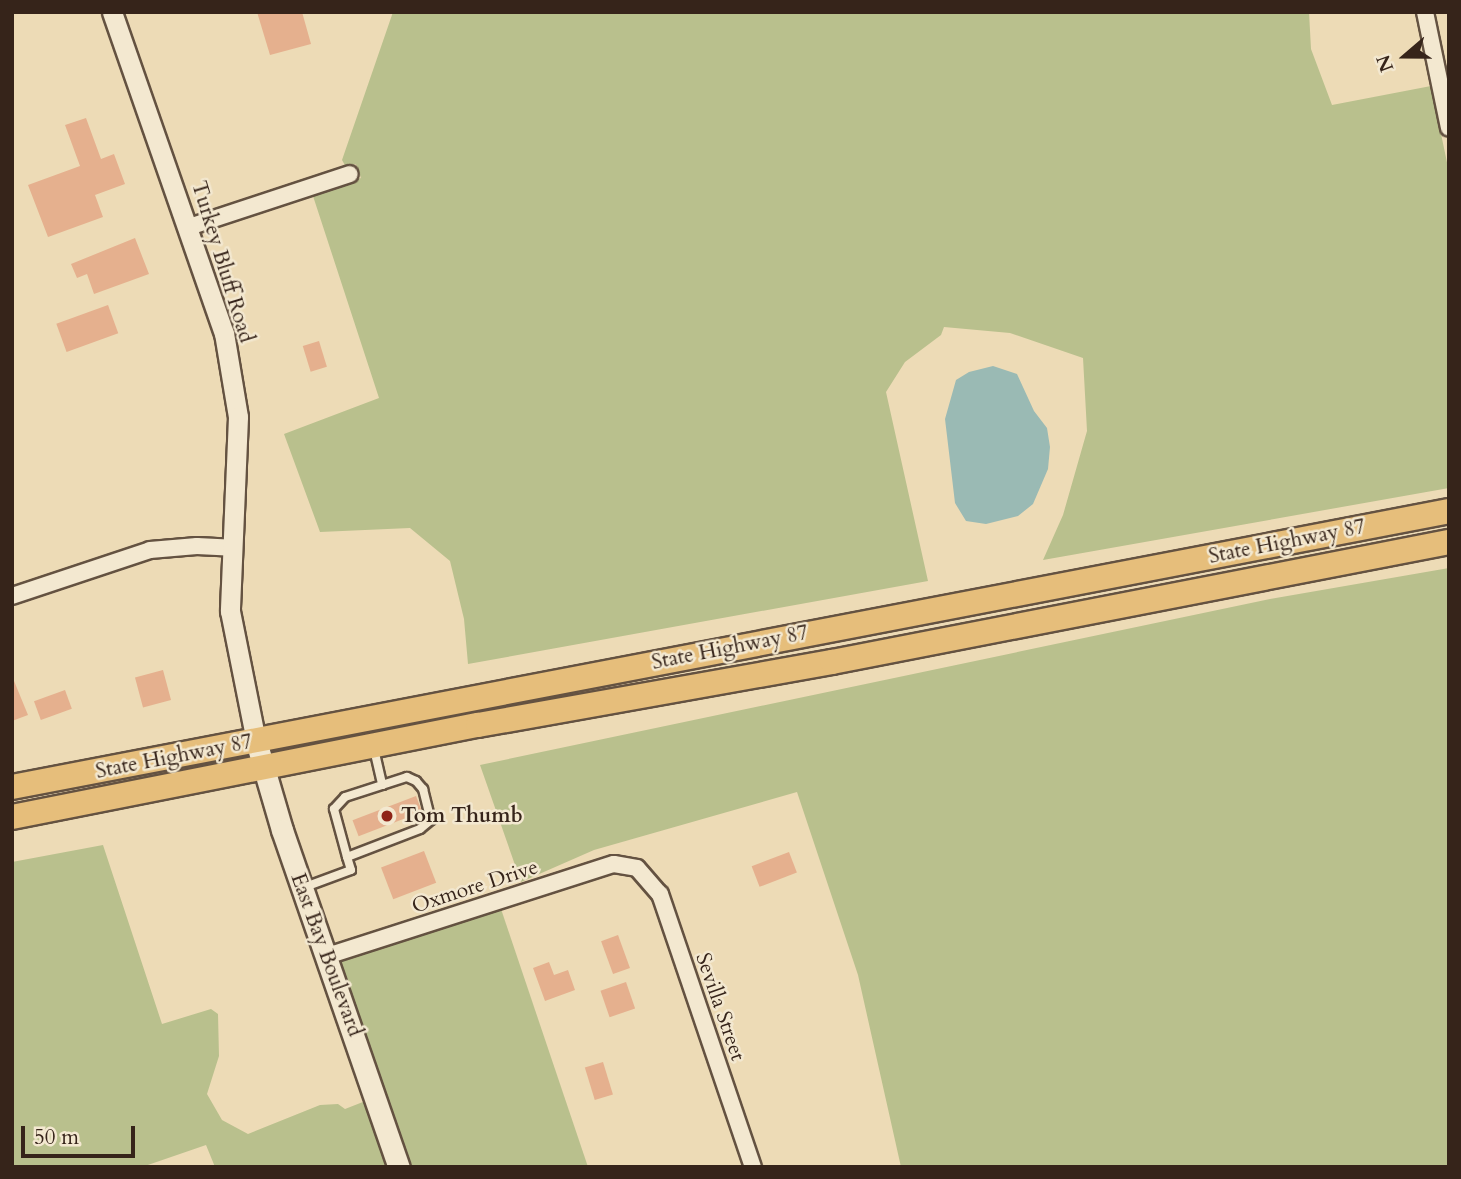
<!DOCTYPE html>
<html>
<head>
<meta charset="utf-8">
<style>
  body { margin:0 }
  #map { position:relative; width:1461px; height:1179px; overflow:hidden; background:#eddbb6; font-family:Cardo,serif }
  div>[style] { position:absolute }
  .green>* { inset:0; background:#b9c08d }
  .water>* { inset:0; background:#9abab4 }
  .building>* { inset:0; background:#e5b08e; transform-origin:0 0 }
  .roads { filter:drop-shadow(2px 0 #645241) drop-shadow(-2px 0 #645241) drop-shadow(0 2px #645241) drop-shadow(0 -2px #645241) }
  .service>* { height:8px; margin:-4px; padding:0 4px; transform-origin:4px; border-radius:4px; background:#f3e8d0 }
  .minor>* { height:16px; margin:-8px; padding:0 8px; transform-origin:8px; border-radius:8px; background:#f3e8d0 }
  .tertiary>* { height:19px; margin:-9.5px; padding:0 9.5px; transform-origin:9.5px; border-radius:9.5px; background:#f3e8d0 }
  .secondary>* { height:21px; margin:-10.5px; padding:0 10.5px; transform-origin:10.5px; border-radius:10.5px; background:#f3e8d0 }
  .trunk>* { height:24px; margin:-12px; padding:0 12px; transform-origin:12px; border-radius:12px; background:#e6be7b }
  .dots>* { width:19px; height:19px; translate:-50% -50%; box-sizing:border-box; border:4px solid #f3e8d0; border-radius:50% }
  span { translate:-50% -50%; white-space:nowrap; text-align:center; line-height:1.15; -webkit-text-stroke:5px #f3e8d0; paint-order:stroke }
  .street-label { font-size:21px; color:#36241a }
  .poi-label { font-size:21px; color:#36241a; font-weight:700 }
  .left { translate:0 -50%; text-align:left }
  .frame { position:absolute; inset:0; border:14px solid #36241a; pointer-events:none }
  .north { position:absolute; left:1370px; top:21px; width:70px; height:70px; -webkit-text-stroke:5px #f3e8d0; paint-order:stroke; rotate:250deg; font-size:19px; font-weight:700; line-height:28px; text-align:center; color:#36241a }
  .north::after { content:''; display:block; margin:auto; width:24px; height:32px; background:#36241a; clip-path:polygon(50% 0,100% 100%,50% 72%,0 100%) }
  .scale { position:absolute; left:21px; top:1126px; width:114px; height:32px; box-sizing:border-box; border:4px solid #36241a; border-top:0; padding-left:9px; font-size:21px; line-height:24px; white-space:nowrap; color:#36241a; -webkit-text-stroke:5px #f3e8d0; paint-order:stroke }
</style>
</head>
<body>
<div id="map">
  <div class="green">
    <div style="clip-path:polygon(393px 12px,1309px 12px,1311px 49px,1332px 105px,1431px 86px,1449px 172px,1449px 488px,1043px 560px,1063px 515px,1087px 431px,1083px 358px,1010px 333px,944px 327px,941px 335px,905px 362px,886px 392px,928px 581px,468px 664px,464px 619px,450px 561px,410px 528px,320px 532px,284px 434px,379px 398px,313px 196px,361px 178px,356px 164px,346px 167px,342px 160px)"></div>
    <div style="clip-path:polygon(1449px 568px,1449px 1167px,901px 1167px,858px 975px,797px 792px,594px 850px,521px 882px,480px 765px,1270px 599px)"></div>
    <div style="clip-path:polygon(103px 845px,162px 1024px,211px 1009px,218px 1014px,219px 1056px,207px 1094px,222px 1120px,248px 1134px,320px 1105px,338px 1104px,345px 1109px,368px 1100px,390px 1167px,215px 1167px,206px 1145px,142px 1167px,12px 1167px,12px 862px)"></div>
    <div style="clip-path:polygon(501px 909px,588px 1167px,409px 1167px,338px 961px)"></div>
  </div>
  <div class="water">
    <div style="clip-path:polygon(993px 366px,1017px 374px,1034px 411px,1047px 428px,1050px 447px,1048px 469px,1033px 504px,1018px 516px,986px 524px,966px 521px,955px 503px,945px 419px,956px 380px,969px 372px)"></div>
  </div>
  <div class="building">
    <div style="clip-path:polygon(257px 12px,302px 12px,311px 44px,270px 55px)"></div>
    <div style="clip-path:polygon(86px 118px,101px 159px,114px 154px,125px 184px,95px 195px,103px 217px,48px 237px,28px 185px,80px 166px,65px 125px)"></div>
    <div style="clip-path:polygon(135px 238px,149px 274px,94px 294px,87px 274px,77px 278px,71px 264px)"></div>
    <div style="left:108px;top:305px;width:30px;height:55px;rotate:70deg"></div>
    <div style="left:319px;top:341px;width:27px;height:17px;rotate:73deg"></div>
    <div style="left:163px;top:670px;width:31px;height:29px;rotate:75deg"></div>
    <div style="clip-path:polygon(12px 676px,28px 715px,12px 721px)"></div>
    <div style="left:65px;top:690px;width:20px;height:33px;rotate:70deg"></div>
    <div style="left:416px;top:796px;width:17px;height:68px;rotate:69deg"></div>
    <div style="left:424px;top:851px;width:34px;height:46px;rotate:69deg"></div>
    <div style="left:789px;top:852px;width:22px;height:40px;rotate:69deg"></div>
    <div style="left:618px;top:935px;width:35px;height:18px;rotate:70deg"></div>
    <div style="clip-path:polygon(549px 962px,554px 975px,568px 970px,575px 990px,545px 1001px,533px 968px)"></div>
    <div style="left:626px;top:982px;width:28px;height:27px;rotate:71deg"></div>
    <div style="left:603px;top:1062px;width:34px;height:19px;rotate:73deg"></div>
  </div>
  <div class="roads">
    <div class="service">
      <div style="left:374px;top:749px;width:37px;rotate:77deg"></div>
      <div style="left:382px;top:785px;width:26px;rotate:-18deg"></div>
      <div style="left:407px;top:777px;width:10px;rotate:24deg"></div>
      <div style="left:416px;top:781px;width:11px;rotate:49deg"></div>
      <div style="left:423px;top:789px;width:32px;rotate:76deg"></div>
      <div style="left:431px;top:820px;width:14px;rotate:141deg"></div>
      <div style="left:420px;top:829px;width:78px;rotate:159deg"></div>
      <div style="left:347px;top:857px;width:50px;rotate:-105.2deg"></div>
      <div style="left:334px;top:809px;width:16px;rotate:-47deg"></div>
      <div style="left:345px;top:797px;width:39px;rotate:-18deg"></div>
      <div style="left:305px;top:887px;width:49px;rotate:-20.3deg"></div>
      <div style="left:351px;top:870px;width:14px;rotate:-107deg"></div>
    </div>
    <div class="minor">
      <div style="left:1425px;top:12px;width:118px;rotate:78.3deg"></div>
      <div style="left:189px;top:227px;width:169px;rotate:-18.2deg"></div>
      <div style="left:12px;top:596px;width:145px;rotate:-18.4deg"></div>
      <div style="left:150px;top:550px;width:47px;rotate:-4.9deg"></div>
      <div style="left:197px;top:546px;width:35px;rotate:3deg"></div>
      <div style="left:327px;top:956px;width:301px;rotate:-17.8deg"></div>
      <div style="left:614px;top:864px;width:23px;rotate:10deg"></div>
      <div style="left:637px;top:868px;width:35px;rotate:49deg"></div>
      <div style="left:660px;top:894px;width:288px;rotate:71.2deg"></div>
    </div>
    <div class="tertiary">
      <div style="left:112px;top:12px;width:340px;rotate:70.8deg"></div>
      <div style="left:224px;top:333px;width:85px;rotate:80.5deg"></div>
      <div style="left:238px;top:417px;width:194px;rotate:92.4deg"></div>
      <div style="left:230px;top:611px;width:133px;rotate:78.7deg"></div>
    </div>
    <div class="secondary">
      <div style="left:256px;top:741px;width:93px;rotate:73.7deg"></div>
      <div style="left:282px;top:830px;width:357px;rotate:70.9deg"></div>
    </div>
    <div class="trunk">
      <div style="left:12px;top:787px;width:1463px;rotate:-10.87deg"></div>
      <div style="left:12px;top:817px;width:475px;rotate:-11.2deg"></div>
      <div style="left:478px;top:725px;width:360px;rotate:-10.1deg"></div>
      <div style="left:832px;top:662px;width:629px;rotate:-11.01deg"></div>
    </div>
  </div>
  <div class="dots">
    <div style="left:387px;top:816px;background:#8f2418"></div>
  </div>
  <div class="street-label">
    <span style="left:222px;top:262px;rotate:73deg">Turkey Bluff Road</span>
    <span style="left:1287px;top:542px;rotate:-11deg">State Highway 87</span>
    <span style="left:730px;top:648px;rotate:-11deg">State Highway 87</span>
    <span style="left:174px;top:757px;rotate:-11deg">State Highway 87</span>
    <span style="left:475px;top:887px;rotate:-18deg">Oxmore Drive</span>
    <span style="left:326px;top:955px;rotate:70deg">East Bay Boulevard</span>
    <span style="left:720px;top:1007px;rotate:71deg">Sevilla Street</span>
  </div>
  <div class="poi-label">
    <span class="left" style="left:401px;top:816px">Tom Thumb</span>
  </div>
  <div class="frame"></div>
  <div class="north">N</div>
  <div class="scale">50 m</div>
</div>
</body>
</html>
